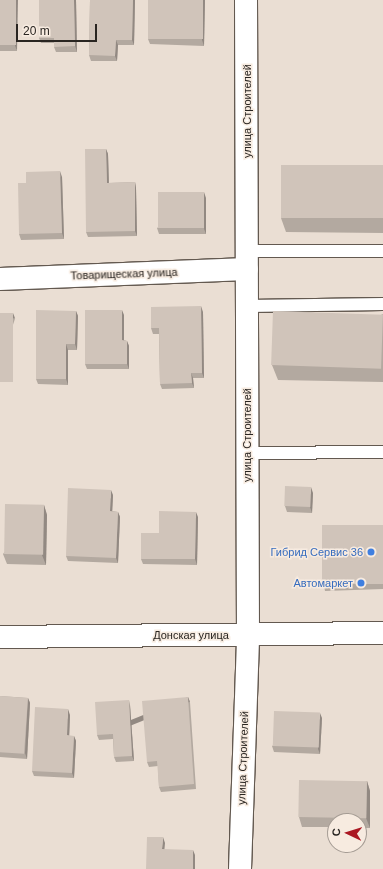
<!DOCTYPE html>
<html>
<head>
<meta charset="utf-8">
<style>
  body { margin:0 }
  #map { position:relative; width:383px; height:869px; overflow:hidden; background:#eaded3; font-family:Helvetica,sans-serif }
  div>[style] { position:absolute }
  .roads { filter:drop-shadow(1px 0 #635950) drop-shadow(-1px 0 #635950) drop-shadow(0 1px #635950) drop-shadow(0 -1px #635950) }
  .lane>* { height:12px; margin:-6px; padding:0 6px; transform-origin:6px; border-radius:6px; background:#fff }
  .street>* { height:22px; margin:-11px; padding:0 11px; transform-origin:11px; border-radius:11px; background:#fff }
  .secondary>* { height:22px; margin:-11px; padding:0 11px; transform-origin:11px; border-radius:11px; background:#fff }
  .wall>* { inset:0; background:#b3a9a0; transform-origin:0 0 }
  .shaded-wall>* { inset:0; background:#928982; transform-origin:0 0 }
  .building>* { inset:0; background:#d0c4ba; transform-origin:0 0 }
  .dots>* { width:11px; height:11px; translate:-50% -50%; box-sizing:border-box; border:2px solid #f7ebe0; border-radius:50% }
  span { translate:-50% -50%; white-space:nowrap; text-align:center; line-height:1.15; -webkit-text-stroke:3px #f7ebe0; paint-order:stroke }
  .street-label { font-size:11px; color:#292521 }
  .shop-label { font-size:11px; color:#366cbe }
  .right { translate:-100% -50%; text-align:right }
  .north { position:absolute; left:327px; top:813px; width:40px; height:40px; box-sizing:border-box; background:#f7ebe0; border:1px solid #a59c94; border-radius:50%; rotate:274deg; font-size:11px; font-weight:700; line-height:16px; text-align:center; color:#292521 }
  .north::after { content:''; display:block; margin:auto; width:14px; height:18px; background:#ab1823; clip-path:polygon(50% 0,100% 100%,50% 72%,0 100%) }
  .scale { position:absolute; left:16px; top:24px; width:81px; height:18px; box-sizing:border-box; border:2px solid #292521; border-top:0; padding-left:5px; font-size:12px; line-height:14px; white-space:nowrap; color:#292521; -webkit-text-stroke:3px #f7ebe0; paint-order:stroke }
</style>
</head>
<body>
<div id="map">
  <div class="roads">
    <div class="lane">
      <div style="left:247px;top:251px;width:136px"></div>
      <div style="left:248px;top:306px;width:135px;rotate:-0.8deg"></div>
      <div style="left:246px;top:453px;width:137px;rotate:-0.4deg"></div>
    </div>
    <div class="street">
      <div style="left:0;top:279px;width:247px;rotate:-2.3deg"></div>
      <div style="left:240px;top:869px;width:234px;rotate:-88deg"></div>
      <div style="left:248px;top:635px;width:635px;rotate:-90.18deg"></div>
    </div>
    <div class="secondary">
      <div style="left:0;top:637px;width:383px;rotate:-0.6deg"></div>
    </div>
  </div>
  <div class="wall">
    <div style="clip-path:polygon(0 0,17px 51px,0 51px)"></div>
    <div style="clip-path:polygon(76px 0,77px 52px,56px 52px,54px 47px,54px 43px,41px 43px,39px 38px)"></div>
    <div style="clip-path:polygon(90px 0,135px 0,134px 45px,118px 45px,117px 61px,91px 61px,89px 55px)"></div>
    <div style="clip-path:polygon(205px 0,204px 46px,150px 44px,148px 39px)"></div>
    <div style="clip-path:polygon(106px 149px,108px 154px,109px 183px,135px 182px,136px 188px,137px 236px,88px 237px,86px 232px)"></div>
    <div style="clip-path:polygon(383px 165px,383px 233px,286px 232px,281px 218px)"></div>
    <div style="clip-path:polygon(62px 177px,64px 239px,21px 240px,19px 234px,26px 183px)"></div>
    <div style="clip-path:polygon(206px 198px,206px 234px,159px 234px,157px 228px)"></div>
    <div style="clip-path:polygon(76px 311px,78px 316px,77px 350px,68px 350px,68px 385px,38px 384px,36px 379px)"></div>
    <div style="clip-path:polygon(203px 312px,204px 378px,193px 378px,194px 388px,162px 389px,160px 384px,159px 334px,153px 334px,151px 328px)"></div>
    <div style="left:0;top:313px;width:16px;height:74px;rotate:18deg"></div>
    <div style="clip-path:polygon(383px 314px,383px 382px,278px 380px,272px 365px)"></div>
    <div style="clip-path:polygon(124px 315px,124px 340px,127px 341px,129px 346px,129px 369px,87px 369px,85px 364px)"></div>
    <div style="clip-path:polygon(313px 493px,312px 513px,287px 512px,285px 506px)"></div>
    <div style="clip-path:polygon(113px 495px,112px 511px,118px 512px,120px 517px,118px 563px,68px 561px,66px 556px)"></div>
    <div style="clip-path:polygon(44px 505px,47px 515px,46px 565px,7px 564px,3px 554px)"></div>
    <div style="clip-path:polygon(198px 517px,197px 565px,143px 564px,141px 559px,159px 533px)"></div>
    <div style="clip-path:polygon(383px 525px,383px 589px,325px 591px,324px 586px)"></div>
    <div style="clip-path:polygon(0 696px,28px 698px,30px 703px,27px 759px,0 757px)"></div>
    <div style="clip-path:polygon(188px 697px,190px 702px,196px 789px,161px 792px,159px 787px,158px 766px,149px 767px,147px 762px)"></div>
    <div style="clip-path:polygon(130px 705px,134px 761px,116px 762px,114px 757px,113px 739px,99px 740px,97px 735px)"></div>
    <div style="clip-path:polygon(70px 715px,69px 736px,74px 736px,76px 741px,74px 778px,34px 776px,32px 771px)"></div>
    <div style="clip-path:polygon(322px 718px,320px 754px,274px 752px,272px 746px)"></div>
    <div style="clip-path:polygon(367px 781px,370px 791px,370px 828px,359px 828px,359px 821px,335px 821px,335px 827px,302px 827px,299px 817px)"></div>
  </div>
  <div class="shaded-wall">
    <div style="clip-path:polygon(16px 0,18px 0,17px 51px,15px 46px)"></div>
    <div style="clip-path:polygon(74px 0,76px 0,77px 52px,75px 46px)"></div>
    <div style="clip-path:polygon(133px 0,135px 0,134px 45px,132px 40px)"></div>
    <div style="clip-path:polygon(203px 0,205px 0,204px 46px,202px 40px)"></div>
    <div style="clip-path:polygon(116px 40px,118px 45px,117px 61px,115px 56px)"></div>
    <div style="clip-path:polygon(106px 149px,108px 154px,109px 188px,107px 183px)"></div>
    <div style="clip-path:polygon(60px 171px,62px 177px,64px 239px,62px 233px)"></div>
    <div style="clip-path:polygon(135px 182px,136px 188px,137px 236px,135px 231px)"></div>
    <div style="clip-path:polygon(204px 192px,206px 198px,206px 234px,204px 229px)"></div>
    <div style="clip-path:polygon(201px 306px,203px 312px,204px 378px,202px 373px)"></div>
    <div style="clip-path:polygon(122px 310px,124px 315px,124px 346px,122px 340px)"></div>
    <div style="clip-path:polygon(76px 311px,78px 316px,77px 350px,75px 344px)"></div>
    <div style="left:13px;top:313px;width:5px;height:69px;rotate:68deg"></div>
    <div style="clip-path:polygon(127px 341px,129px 346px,129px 369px,127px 364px)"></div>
    <div style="clip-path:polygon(66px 344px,68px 350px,68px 385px,66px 379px)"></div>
    <div style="clip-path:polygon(191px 373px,193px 378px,194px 388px,192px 383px)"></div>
    <div style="clip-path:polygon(311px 487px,313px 493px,312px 513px,310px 507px)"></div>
    <div style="clip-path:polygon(111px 490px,113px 495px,112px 517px,110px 511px)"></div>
    <div style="clip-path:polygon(44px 505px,47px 515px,46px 565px,42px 555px)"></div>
    <div style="clip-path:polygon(118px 512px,120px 517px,118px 563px,116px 558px)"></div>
    <div style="clip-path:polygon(196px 512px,198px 517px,197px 565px,195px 559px)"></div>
    <div style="left:188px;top:697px;width:5px;height:87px;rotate:68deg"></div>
    <div style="clip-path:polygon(28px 698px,30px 703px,27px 759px,25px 753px)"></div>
    <div style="clip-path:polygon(129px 700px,130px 705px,134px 761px,132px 756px)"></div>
    <div style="clip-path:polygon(68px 709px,70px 715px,69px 741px,67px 735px)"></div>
    <div style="clip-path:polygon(320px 713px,322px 718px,320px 754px,318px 749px)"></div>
    <div style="clip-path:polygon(74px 736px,76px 741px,74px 778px,72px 773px)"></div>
    <div style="clip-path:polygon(367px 781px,370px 791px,370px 828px,366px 818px)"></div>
    <div style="clip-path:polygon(163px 837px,165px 843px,164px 854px,162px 849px)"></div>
    <div style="clip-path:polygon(193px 850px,195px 855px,195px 869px,193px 869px)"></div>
  </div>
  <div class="building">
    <div style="left:0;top:0;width:16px;height:45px"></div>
    <div style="clip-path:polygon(39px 0,74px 0,75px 46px,54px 47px,54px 38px,39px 38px)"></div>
    <div style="clip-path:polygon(90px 0,133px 0,132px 40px,116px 40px,115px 56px,89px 55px)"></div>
    <div style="left:148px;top:0;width:55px;height:39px"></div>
    <div style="clip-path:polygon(85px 149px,106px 149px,107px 183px,135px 182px,135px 231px,86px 232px)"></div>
    <div style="left:281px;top:165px;width:102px;height:53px"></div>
    <div style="clip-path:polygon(60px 171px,62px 233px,19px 234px,18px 183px,26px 183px,26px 172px)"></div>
    <div style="left:158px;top:192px;width:46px;height:36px"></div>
    <div style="clip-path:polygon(201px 306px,202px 373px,191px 373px,192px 383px,160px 384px,159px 328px,151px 328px,151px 307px)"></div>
    <div style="clip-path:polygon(36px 310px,76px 311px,75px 344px,66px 344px,66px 379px,36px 379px)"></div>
    <div style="clip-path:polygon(85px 310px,122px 310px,122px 340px,127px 341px,127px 364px,85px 364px)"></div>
    <div style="left:273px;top:311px;width:110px;height:54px;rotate:2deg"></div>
    <div style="left:0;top:313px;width:13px;height:69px"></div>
    <div style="left:285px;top:486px;width:26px;height:20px;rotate:2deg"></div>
    <div style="clip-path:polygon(68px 488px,111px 490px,110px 511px,118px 512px,116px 558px,66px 556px)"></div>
    <div style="left:5px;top:504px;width:39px;height:50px;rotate:1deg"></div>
    <div style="clip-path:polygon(159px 511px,196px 512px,195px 559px,141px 559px,141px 533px,159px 533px)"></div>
    <div style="left:383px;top:525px;width:59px;height:61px;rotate:90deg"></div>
    <div style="left:0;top:696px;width:28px;height:56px;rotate:4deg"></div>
    <div style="clip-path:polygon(188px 697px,194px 784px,159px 787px,157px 761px,147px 762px,142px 701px)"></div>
    <div style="clip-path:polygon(129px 700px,132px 756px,114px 757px,113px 734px,97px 735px,95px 702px)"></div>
    <div style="clip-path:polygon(35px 707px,68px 709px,67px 735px,74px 736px,72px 773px,32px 771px)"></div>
    <div style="left:274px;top:711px;width:46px;height:35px;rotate:2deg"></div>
    <div style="left:299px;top:780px;width:68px;height:37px;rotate:1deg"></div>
    <div style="clip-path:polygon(147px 837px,163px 837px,162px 849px,193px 850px,193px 869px,146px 869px)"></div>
  </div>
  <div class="dots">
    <div style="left:371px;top:552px;background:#3f7fe0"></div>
    <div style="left:361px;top:583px;background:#3f7fe0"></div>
  </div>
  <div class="street-label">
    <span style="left:247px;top:111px;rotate:-90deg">улица Строителей</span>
    <span style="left:124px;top:274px;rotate:-2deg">Товарищеская улица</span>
    <span style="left:247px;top:435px;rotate:-90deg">улица Строителей</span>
    <span style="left:191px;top:635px">Донская улица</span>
    <span style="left:243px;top:758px;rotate:-88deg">улица Строителей</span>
  </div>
  <div class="shop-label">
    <span class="right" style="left:363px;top:552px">Гибрид Сервис 36</span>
    <span class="right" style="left:353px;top:583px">Автомаркет</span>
  </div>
  <div class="north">С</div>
  <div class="scale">20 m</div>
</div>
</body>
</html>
